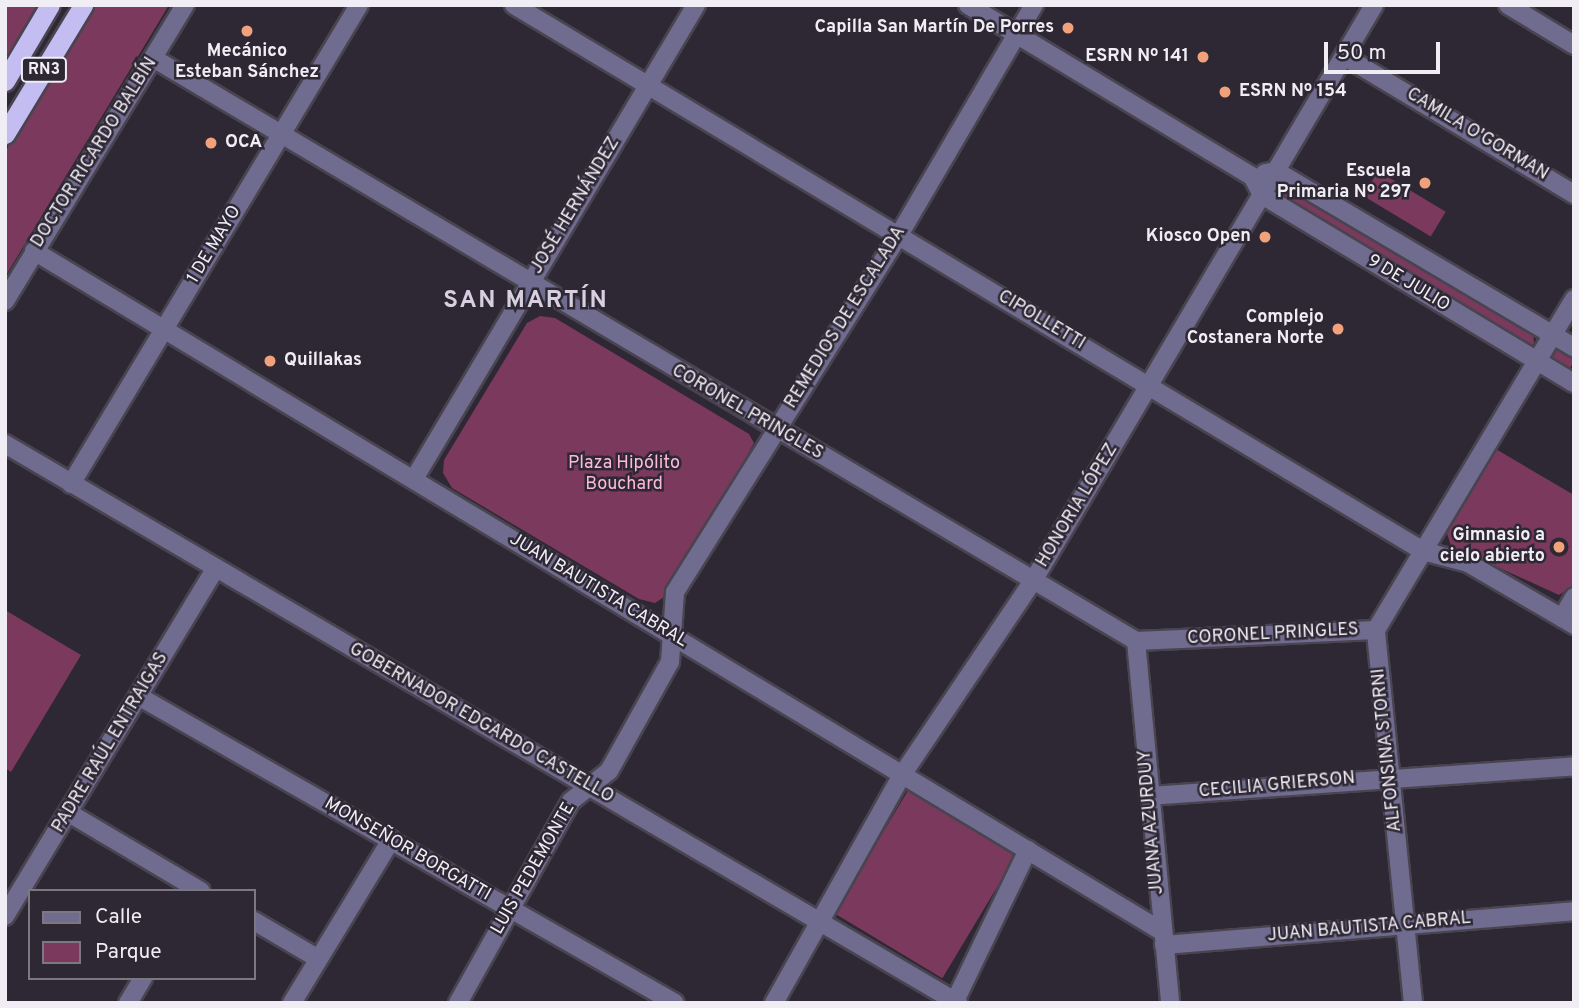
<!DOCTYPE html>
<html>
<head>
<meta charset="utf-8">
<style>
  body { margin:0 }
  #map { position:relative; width:1579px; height:1008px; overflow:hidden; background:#2e2834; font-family:Overpass,sans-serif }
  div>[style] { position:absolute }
  .green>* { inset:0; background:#7b395d; transform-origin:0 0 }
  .round { border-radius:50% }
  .roads { filter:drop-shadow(2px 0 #49444f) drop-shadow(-2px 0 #49444f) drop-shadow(0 2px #49444f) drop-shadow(0 -2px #49444f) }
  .minor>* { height:18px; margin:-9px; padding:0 9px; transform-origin:9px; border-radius:9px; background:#706c8f }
  .tertiary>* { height:18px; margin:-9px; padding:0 9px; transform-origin:9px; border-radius:9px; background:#706c8f }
  .trunk>* { height:19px; margin:-9.5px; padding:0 9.5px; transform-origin:9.5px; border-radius:9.5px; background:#c3bdf2 }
  .dots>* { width:19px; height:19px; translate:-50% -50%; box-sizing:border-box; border:4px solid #2e2834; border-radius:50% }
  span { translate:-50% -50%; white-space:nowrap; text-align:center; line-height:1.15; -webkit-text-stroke:5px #2e2834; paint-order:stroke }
  .shield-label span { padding:2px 5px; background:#2e2834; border:2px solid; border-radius:5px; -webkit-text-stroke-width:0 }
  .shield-label { font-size:16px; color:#f1edf5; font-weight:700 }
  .poi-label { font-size:18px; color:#f1edf5; font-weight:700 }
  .right { translate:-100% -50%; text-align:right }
  .left { translate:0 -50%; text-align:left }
  .street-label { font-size:18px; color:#f1edf5 }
  .park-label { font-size:18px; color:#feb9db }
  .district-label { font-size:24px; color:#d8d0e0; font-weight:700; letter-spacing:2px }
  .frame { position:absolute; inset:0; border:7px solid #f1edf5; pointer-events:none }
  .legend { position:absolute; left:28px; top:889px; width:228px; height:91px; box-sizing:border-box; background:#2e2834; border:2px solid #7c7781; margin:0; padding:9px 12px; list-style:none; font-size:21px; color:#f1edf5 }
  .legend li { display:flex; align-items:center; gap:14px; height:35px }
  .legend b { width:35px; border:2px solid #7c7781 }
  .scale { position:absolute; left:1324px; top:42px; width:116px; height:32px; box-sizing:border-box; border:4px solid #f1edf5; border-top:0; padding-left:9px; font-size:21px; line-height:24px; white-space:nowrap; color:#f1edf5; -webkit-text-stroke:5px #2e2834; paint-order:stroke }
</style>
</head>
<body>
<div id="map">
  <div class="green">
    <div style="clip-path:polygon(5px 5px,39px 5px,5px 62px)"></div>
    <div style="clip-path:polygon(94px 5px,169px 5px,5px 277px,5px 152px)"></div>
    <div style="left:1378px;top:171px;width:79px;height:29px;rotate:31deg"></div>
    <div style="clip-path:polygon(1285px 186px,1533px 330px,1534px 344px,1527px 346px,1278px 197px)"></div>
    <div style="clip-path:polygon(540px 316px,555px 318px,749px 434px,754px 443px,670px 593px,655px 603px,639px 599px,452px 488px,443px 473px,444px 460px,527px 323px)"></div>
    <div class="round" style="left:1552px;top:348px;width:22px;height:22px"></div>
    <div style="clip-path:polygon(1494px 448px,1574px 495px,1574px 585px,1559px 595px,1451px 546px,1446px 530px)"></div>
    <div style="clip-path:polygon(5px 610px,81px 655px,11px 772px,5px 768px)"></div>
    <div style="left:909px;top:789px;width:126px;height:145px;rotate:31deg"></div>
  </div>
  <div class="roads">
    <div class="minor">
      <div style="left:514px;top:5px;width:1060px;rotate:30.99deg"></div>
      <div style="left:1423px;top:551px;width:47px;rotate:14.9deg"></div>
      <div style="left:1468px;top:563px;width:123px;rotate:30.3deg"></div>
      <div style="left:968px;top:5px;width:332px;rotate:31.1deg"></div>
      <div style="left:1252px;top:176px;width:21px;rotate:62deg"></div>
      <div style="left:1262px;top:195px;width:364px;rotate:31.1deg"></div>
      <div style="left:1508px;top:5px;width:77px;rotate:31.2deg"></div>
      <div style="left:1344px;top:56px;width:268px;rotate:31deg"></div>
      <div style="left:153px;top:58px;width:1143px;rotate:30.67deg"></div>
      <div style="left:1136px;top:641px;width:240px;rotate:-2.6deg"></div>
      <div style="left:1265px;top:173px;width:11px;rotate:-10deg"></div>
      <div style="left:1276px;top:171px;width:346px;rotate:30.6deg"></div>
      <div style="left:34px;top:251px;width:1318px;rotate:31.1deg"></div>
      <div style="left:5px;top:444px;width:1105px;rotate:30.39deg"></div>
      <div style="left:414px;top:479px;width:552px;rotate:-59.25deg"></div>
      <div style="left:71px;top:484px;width:559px;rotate:-58.98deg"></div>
      <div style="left:1562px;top:618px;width:24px;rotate:-60deg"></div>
      <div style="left:1136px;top:641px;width:364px;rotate:84.6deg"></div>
      <div style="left:140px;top:697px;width:616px;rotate:29.77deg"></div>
      <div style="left:1149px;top:796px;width:426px;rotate:-4deg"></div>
      <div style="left:69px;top:813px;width:153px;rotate:30.6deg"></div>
      <div style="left:5px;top:916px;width:407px;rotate:-58.8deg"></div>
      <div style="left:254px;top:921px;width:73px;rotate:30.4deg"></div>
      <div style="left:1164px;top:945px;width:411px;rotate:-4.7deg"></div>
      <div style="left:128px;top:1003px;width:29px;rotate:-59deg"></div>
      <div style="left:292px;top:1003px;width:191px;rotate:-58.7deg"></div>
      <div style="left:458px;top:1003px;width:231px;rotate:-60.8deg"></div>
      <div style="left:571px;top:801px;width:48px;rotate:-38.3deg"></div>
      <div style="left:609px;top:771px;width:125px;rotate:-60.8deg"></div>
      <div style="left:670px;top:662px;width:70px;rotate:-85.9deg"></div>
      <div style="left:675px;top:592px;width:421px;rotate:-57.9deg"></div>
      <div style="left:899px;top:235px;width:267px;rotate:-59.6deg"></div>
      <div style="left:774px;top:1003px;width:261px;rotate:-60.7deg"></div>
      <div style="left:902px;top:775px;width:234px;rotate:-56deg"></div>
      <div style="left:1033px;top:581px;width:669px;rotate:-59.37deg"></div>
      <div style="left:954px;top:1003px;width:170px;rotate:-64.2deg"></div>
      <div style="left:1413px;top:1003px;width:375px;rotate:-95.7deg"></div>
      <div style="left:1376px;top:630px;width:386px;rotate:-59.1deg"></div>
    </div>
    <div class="tertiary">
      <div style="left:5px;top:301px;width:346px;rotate:-58.7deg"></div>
    </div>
    <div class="trunk">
      <div style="left:5px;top:81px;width:88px;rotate:-59.4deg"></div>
      <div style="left:5px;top:134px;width:151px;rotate:-58.8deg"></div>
    </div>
  </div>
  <div class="dots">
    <div style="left:1068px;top:28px;background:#f1a27b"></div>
    <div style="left:247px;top:31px;background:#f1a27b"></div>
    <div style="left:1203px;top:57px;background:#f1a27b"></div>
    <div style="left:1225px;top:92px;background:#f1a27b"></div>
    <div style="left:211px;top:143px;background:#f1a27b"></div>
    <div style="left:1425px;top:183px;background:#f1a27b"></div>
    <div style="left:1265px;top:237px;background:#f1a27b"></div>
    <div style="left:1338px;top:329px;background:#f1a27b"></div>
    <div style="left:270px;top:361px;background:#f1a27b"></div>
    <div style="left:1559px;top:547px;background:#f1a27b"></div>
  </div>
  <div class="shield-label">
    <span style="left:44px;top:70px">RN3</span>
  </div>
  <div class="poi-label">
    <span class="right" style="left:1054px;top:28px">Capilla San Martín De Porres</span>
    <span style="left:247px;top:63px">Mecánico<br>Esteban Sánchez</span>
    <span class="right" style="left:1189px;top:57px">ESRN Nº 141</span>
    <span class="left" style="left:1239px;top:92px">ESRN Nº 154</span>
    <span class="left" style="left:225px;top:143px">OCA</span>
    <span class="right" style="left:1411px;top:183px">Escuela<br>Primaria Nº 297</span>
    <span class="right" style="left:1251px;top:237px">Kiosco Open</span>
    <span class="right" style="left:1324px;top:329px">Complejo<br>Costanera Norte</span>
    <span class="left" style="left:284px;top:361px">Quillakas</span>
    <span class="right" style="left:1545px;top:547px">Gimnasio a<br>cielo abierto</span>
  </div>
  <div class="street-label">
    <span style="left:1477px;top:135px;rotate:31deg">CAMILA O'GORMAN</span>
    <span style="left:95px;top:153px;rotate:-58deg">DOCTOR RICARDO BALBÍN</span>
    <span style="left:576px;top:206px;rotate:-59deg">JOSÉ HERNÁNDEZ</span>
    <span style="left:215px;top:245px;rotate:-59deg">1 DE MAYO</span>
    <span style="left:1408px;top:284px;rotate:31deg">9 DE JULIO</span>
    <span style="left:846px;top:318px;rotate:-58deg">REMEDIOS DE ESCALADA</span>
    <span style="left:1041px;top:321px;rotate:31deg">CIPOLLETTI</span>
    <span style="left:747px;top:413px;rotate:30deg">CORONEL PRINGLES</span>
    <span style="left:1078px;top:506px;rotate:-59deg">HONORIA LÓPEZ</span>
    <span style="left:598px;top:591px;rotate:31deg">JUAN BAUTISTA CABRAL</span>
    <span style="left:1273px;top:635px;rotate:-3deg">CORONEL PRINGLES</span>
    <span style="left:481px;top:724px;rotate:30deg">GOBERNADOR EDGARDO CASTELLO</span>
    <span style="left:111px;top:743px;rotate:-59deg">PADRE RAÚL ENTRAIGAS</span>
    <span style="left:1388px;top:750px;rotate:-96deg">ALFONSINA STORNI</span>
    <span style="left:1277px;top:786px;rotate:-5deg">CECILIA GRIERSON</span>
    <span style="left:1152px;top:822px;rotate:-95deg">JUANA AZURDUY</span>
    <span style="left:407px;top:850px;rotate:30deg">MONSEÑOR BORGATTI</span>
    <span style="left:534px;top:869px;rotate:-60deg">LUIS PEDEMONTE</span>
    <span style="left:1369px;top:928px;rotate:-5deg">JUAN BAUTISTA CABRAL</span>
  </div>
  <div class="park-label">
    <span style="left:624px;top:475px">Plaza Hipólito<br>Bouchard</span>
  </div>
  <div class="district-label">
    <span style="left:526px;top:302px">SAN MARTÍN</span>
  </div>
  <div class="frame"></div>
  <ul class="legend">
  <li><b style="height:9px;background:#706c8f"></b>Calle</li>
  <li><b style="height:19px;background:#7b395d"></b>Parque</li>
  </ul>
  <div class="scale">50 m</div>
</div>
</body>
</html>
